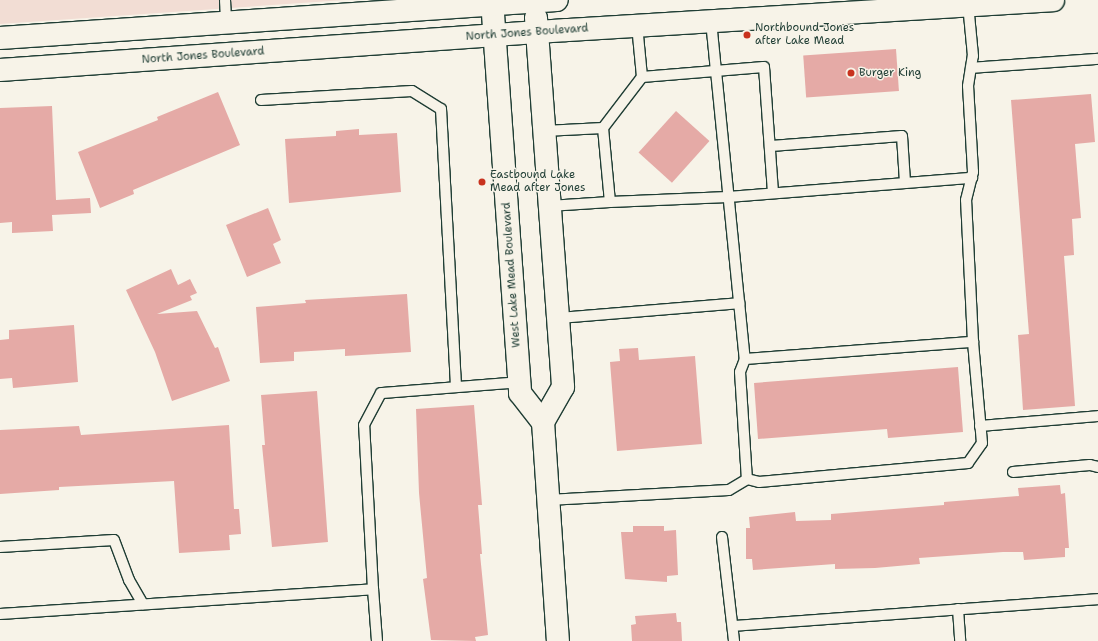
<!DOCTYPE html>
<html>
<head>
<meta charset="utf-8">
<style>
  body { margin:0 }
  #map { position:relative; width:1098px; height:641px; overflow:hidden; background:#f7f3e8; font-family:"Shantell Sans",sans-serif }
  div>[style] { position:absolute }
  .built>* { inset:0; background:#f2ddd4 }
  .building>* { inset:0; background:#e5aaa6; transform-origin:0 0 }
  .roads { filter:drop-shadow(1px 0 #1f3d34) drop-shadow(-1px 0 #1f3d34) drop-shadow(0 1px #1f3d34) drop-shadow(0 -1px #1f3d34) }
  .lane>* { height:10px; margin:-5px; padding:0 5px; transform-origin:5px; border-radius:5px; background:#f7f3e8 }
  .primary>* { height:22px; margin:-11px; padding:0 11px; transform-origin:11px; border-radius:11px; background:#f7f3e8 }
  .dots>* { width:11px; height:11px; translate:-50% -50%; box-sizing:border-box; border:2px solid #f7f3e8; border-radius:50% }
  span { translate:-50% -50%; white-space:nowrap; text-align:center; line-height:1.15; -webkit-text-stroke:3px #f7f3e8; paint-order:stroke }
  .poi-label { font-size:11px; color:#1f3d34 }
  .left { translate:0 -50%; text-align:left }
  .street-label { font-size:11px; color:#1f3d34 }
</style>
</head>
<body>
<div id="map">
  <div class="built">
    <div style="clip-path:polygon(0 0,345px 0,0 24px)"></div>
  </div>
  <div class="building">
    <div style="left:896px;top:49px;width:42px;height:93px;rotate:86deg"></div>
    <div style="clip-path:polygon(218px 92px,240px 145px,133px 190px,134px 194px,100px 208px,78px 152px,158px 120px,157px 117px)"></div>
    <div style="clip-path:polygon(1091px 94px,1095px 142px,1075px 144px,1081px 218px,1072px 219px,1074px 255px,1064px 256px,1075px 406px,1023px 410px,1018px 335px,1029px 334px,1011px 100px)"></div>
    <div style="clip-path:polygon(52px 106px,56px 200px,90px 198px,91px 213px,52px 215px,53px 231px,12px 233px,12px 222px,0 223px,0 108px)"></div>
    <div style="left:676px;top:111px;width:45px;height:56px;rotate:42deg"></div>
    <div style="clip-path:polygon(359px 129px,359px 135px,397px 133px,401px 192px,289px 203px,285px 139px,336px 136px,336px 131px)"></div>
    <div style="clip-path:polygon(268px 208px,281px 240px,273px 244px,281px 263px,247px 277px,226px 225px)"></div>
    <div style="clip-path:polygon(171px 269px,178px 285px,190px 279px,197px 293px,190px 296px,192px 300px,157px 314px,197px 311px,215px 348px,218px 347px,230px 381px,172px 401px,155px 352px,126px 290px)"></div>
    <div style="clip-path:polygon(407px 294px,411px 352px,345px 356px,345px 349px,294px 352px,294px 361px,260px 363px,256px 307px,306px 303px,305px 300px)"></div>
    <div style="clip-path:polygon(74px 325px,78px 382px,13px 388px,12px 378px,0 379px,0 340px,9px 339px,9px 330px)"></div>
    <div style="clip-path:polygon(638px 348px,639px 360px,695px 356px,702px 444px,617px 451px,610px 362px,620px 361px,619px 349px)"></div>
    <div style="clip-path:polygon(958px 367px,963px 432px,888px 438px,887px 429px,758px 439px,754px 383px)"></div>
    <div style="clip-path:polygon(317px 391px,328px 542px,272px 547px,262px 445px,265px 445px,261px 395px)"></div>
    <div style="clip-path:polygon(474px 405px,482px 505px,478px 505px,482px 554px,480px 554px,488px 635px,475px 637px,476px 641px,431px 640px,423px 579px,427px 578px,419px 493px,416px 409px)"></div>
    <div style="clip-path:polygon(229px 425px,234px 509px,239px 509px,241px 534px,229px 535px,230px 550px,179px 553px,174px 481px,59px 487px,59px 490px,0 494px,0 430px,79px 426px,81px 435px)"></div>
    <div style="clip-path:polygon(1060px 485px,1061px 494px,1065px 493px,1069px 548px,1065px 548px,1065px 557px,1024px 560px,1023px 552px,1003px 552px,919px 558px,920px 564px,875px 568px,835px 569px,835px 564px,753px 570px,752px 559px,746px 559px,746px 528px,750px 528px,749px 517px,795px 512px,796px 521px,831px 520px,831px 514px,944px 505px,944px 502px,1019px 496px,1018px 488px)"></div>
    <div style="clip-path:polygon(633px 526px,664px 526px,664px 531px,676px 530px,678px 575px,667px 576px,667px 582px,625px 579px,621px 532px,633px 532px)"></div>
    <div style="clip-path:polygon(676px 613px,677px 622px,681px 622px,682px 641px,632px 641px,631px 625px,636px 624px,635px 616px)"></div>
  </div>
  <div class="roads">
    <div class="lane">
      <div style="left:225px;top:0;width:22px;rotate:87deg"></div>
      <div style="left:711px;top:21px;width:340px;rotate:84.3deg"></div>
      <div style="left:745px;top:359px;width:229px;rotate:-4.3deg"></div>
      <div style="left:973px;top:342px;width:142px;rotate:-92.8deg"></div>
      <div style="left:966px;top:200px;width:29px;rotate:-76deg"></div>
      <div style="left:973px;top:172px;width:86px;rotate:-93.3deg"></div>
      <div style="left:968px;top:86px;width:30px;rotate:-81deg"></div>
      <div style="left:973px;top:56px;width:52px;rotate:-95.5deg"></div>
      <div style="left:637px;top:25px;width:52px;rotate:84.5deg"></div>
      <div style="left:971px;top:68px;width:127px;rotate:-4.1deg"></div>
      <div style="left:261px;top:100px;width:151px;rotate:-3.4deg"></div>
      <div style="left:412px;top:91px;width:34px;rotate:32deg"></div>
      <div style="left:441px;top:109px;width:278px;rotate:86.9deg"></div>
      <div style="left:603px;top:128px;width:74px;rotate:84.6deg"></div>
      <div style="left:610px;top:202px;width:118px;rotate:-2.4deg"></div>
      <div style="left:728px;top:197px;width:245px;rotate:-4.5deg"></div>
      <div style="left:544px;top:131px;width:59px;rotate:-2.9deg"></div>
      <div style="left:603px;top:128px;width:64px;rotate:-52.6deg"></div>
      <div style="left:642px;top:77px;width:122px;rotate:-4.7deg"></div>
      <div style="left:764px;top:67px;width:125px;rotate:85.9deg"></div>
      <div style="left:771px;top:146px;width:131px;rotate:-4.4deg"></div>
      <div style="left:902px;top:136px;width:47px;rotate:86.3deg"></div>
      <div style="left:549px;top:206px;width:61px;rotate:-3.8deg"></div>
      <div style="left:558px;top:318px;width:182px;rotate:-4.7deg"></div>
      <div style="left:745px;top:359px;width:14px;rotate:111deg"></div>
      <div style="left:740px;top:372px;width:107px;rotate:86.3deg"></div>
      <div style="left:747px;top:479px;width:12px;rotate:14deg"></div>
      <div style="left:759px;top:482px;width:210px;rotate:-5.2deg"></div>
      <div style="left:968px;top:463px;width:24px;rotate:-55deg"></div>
      <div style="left:982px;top:443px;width:101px;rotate:-95.1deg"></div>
      <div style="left:980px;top:426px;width:118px;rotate:-4.8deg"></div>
      <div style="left:1013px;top:472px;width:77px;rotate:-5.2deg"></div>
      <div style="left:1090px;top:465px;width:8px;rotate:14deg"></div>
      <div style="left:548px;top:500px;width:181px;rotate:-3.2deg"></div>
      <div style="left:729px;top:490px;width:21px;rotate:-31deg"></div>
      <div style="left:722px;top:537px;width:105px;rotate:83.4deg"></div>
      <div style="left:0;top:547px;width:114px;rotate:-3.5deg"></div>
      <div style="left:114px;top:540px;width:43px;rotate:69.4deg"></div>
      <div style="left:129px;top:580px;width:28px;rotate:60deg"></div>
      <div style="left:373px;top:589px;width:52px;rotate:85.6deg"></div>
      <div style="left:958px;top:609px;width:32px;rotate:86deg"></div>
      <div style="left:0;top:614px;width:374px;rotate:-3.8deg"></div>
      <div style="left:373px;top:589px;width:164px;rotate:-93.1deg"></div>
      <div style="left:364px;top:425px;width:36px;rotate:-62deg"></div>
      <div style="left:381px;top:393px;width:139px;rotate:-4.5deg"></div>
      <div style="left:733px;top:626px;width:366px;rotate:-4.2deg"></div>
    </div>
    <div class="primary">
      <div style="left:492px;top:0;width:394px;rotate:85.9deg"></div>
      <div style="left:520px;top:393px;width:37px;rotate:52deg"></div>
      <div style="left:543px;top:422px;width:220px;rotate:86.1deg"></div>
      <div style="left:536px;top:18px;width:370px;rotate:85.8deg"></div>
      <div style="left:563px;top:387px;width:40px;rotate:119.7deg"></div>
      <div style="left:0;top:38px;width:558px;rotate:-3.9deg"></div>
      <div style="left:0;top:70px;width:568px;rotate:-4.04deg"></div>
      <div style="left:567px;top:30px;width:487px;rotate:-3.5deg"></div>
    </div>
  </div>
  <div class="dots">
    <div style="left:747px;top:35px;background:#c8321e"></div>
    <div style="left:851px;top:73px;background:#c8321e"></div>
    <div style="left:482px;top:182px;background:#c8321e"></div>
  </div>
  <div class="poi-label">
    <span class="left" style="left:755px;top:35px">Northbound Jones<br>after Lake Mead</span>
    <span class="left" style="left:859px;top:73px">Burger King</span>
    <span class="left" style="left:490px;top:182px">Eastbound Lake<br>Mead after Jones</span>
  </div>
  <div class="street-label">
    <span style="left:527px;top:33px;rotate:-4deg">North Jones Boulevard</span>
    <span style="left:203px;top:56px;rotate:-4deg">North Jones Boulevard</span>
    <span style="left:512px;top:275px;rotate:-94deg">West Lake Mead Boulevard</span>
  </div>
</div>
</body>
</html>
